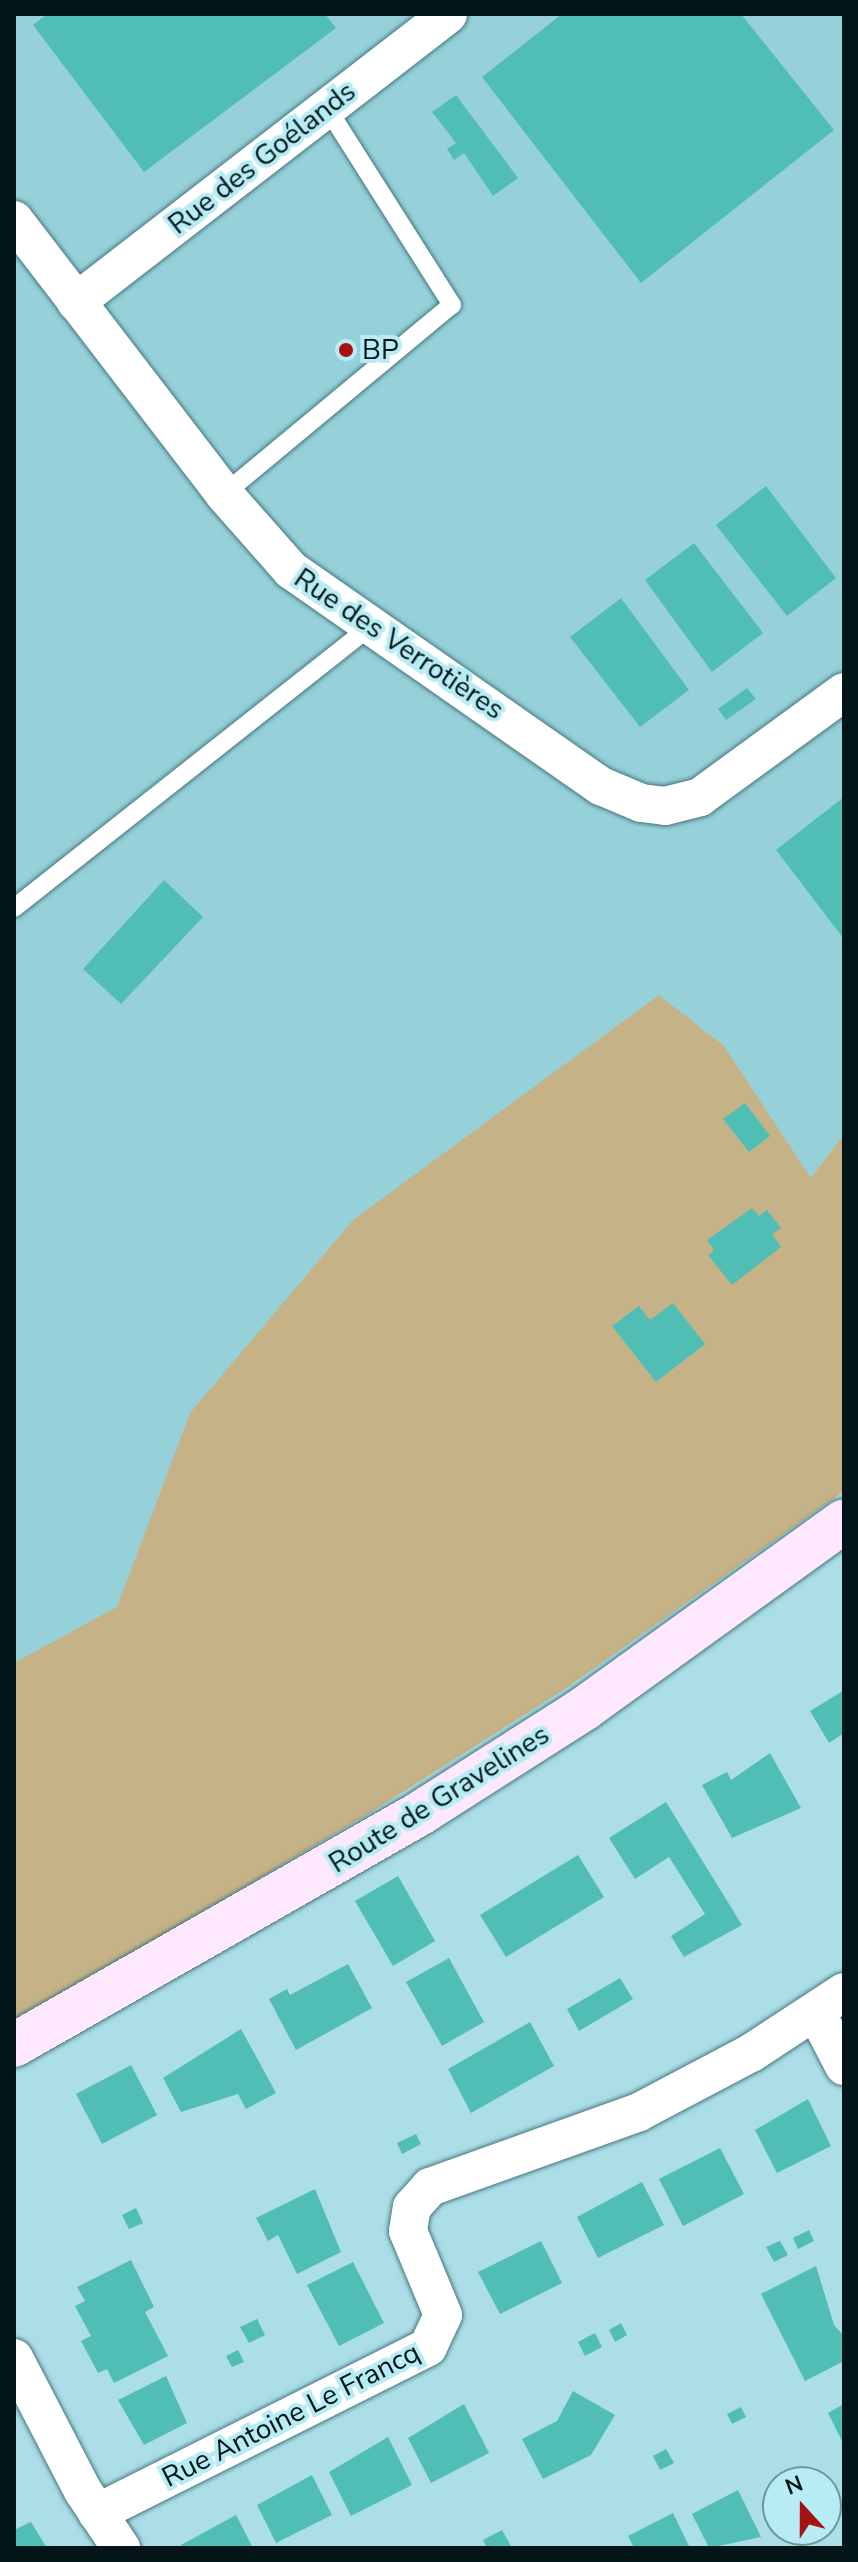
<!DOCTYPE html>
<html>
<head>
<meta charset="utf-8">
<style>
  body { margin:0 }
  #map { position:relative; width:858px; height:2562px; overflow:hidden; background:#acdee7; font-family:"Nunito Sans",sans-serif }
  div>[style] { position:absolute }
  .built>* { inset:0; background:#96d1da }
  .green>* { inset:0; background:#c5b387 }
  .building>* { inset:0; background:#50beb5 }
  .roads { filter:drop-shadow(0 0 2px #46767d) drop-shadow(0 0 2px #46767d) }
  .service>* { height:18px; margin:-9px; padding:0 9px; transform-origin:9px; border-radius:9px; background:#fff }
  .minor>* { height:38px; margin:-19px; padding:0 19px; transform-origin:19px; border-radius:19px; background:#fff }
  .secondary>* { height:44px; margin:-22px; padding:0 22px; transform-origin:22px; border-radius:22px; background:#fee8fd }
  .dots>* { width:22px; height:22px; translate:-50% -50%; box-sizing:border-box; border:4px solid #b8ecf4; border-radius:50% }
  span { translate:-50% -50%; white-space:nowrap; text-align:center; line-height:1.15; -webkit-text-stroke:8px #b8ecf4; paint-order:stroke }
  .street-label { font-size:28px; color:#031518 }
  .poi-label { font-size:28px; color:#031518 }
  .left { translate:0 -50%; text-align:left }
  .frame { position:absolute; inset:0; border:16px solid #031518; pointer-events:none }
  .north { position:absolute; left:762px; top:2466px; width:80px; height:80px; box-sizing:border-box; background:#b8ecf4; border:2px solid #70969c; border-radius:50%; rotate:339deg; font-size:22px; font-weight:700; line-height:32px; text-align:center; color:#031518 }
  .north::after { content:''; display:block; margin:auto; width:28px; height:36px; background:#a61111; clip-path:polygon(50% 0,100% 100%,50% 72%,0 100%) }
</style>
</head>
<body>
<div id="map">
  <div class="built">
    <i style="clip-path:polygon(14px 14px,844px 14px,844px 1440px,14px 1975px)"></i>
  </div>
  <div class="green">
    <i style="clip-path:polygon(659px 995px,724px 1046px,811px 1178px,844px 1134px,844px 1491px,565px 1689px,365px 1816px,14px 2023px,14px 1663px,117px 1607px,190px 1413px,353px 1220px)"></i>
  </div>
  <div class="building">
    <i style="clip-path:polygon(47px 14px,325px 14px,336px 28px,144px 172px,33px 25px)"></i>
    <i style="clip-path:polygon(562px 14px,741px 14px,834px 130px,641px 283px,482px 77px)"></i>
    <i style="clip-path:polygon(456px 95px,518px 178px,493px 196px,464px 153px,454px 160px,447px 149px,456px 143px,432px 112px)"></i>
    <i style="clip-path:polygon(766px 486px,836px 578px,787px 616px,716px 525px)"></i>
    <i style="clip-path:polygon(694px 543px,763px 633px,712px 672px,645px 580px)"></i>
    <i style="clip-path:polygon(621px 598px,689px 690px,640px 727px,570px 637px)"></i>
    <i style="clip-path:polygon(747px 688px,756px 699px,726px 720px,718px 709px)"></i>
    <i style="clip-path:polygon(844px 797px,844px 939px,776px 850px)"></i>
    <i style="clip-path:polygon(164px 880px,203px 917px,121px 1004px,83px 969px)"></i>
    <i style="clip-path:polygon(745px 1103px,770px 1136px,749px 1152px,723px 1119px)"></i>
    <i style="clip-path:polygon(752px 1208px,759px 1216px,767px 1210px,781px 1228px,772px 1234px,781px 1247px,732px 1285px,708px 1255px,714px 1250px,707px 1240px)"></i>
    <i style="clip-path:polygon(673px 1303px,705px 1344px,656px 1382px,612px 1326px,639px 1306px,650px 1320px)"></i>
    <i style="clip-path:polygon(843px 1691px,844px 1733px,829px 1743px,810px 1711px)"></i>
    <i style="clip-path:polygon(770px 1753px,801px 1808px,732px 1838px,702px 1785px,727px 1772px,731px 1780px)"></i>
    <i style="clip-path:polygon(666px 1802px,742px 1925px,684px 1957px,671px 1936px,705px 1914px,669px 1857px,635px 1879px,609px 1838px)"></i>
    <i style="clip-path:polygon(578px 1855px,604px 1897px,506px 1957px,480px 1915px)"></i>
    <i style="clip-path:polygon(398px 1876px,435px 1941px,393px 1966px,355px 1901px)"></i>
    <i style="clip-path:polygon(449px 1958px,484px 2022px,442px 2046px,406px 1982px)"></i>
    <i style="clip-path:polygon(348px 1964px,372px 2008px,296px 2050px,269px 1999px,287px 1989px,290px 1995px)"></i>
    <i style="clip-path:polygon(620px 1978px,633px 1999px,579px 2031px,567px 2009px)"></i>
    <i style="clip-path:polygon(530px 2022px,554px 2066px,471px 2113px,448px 2069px)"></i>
    <i style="clip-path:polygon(241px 2029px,276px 2093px,246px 2109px,238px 2094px,181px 2112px,163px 2078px)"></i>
    <i style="clip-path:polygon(131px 2065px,157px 2115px,102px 2144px,76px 2094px)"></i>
    <i style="clip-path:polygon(808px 2099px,831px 2146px,777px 2173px,755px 2130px)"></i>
    <i style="clip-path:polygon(416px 2134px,421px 2144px,402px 2154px,397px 2143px)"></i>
    <i style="clip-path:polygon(720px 2148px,744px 2194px,683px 2226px,659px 2179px)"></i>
    <i style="clip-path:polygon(642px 2182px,664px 2225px,598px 2258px,577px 2217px)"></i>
    <i style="clip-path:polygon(315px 2189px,341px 2252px,297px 2274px,278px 2235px,268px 2241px,256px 2218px)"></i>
    <i style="clip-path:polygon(136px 2208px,143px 2223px,129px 2229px,122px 2215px)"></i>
    <i style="clip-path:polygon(809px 2230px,814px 2241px,798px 2249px,793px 2238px)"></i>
    <i style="clip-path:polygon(541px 2241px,562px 2283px,500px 2314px,478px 2272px)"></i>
    <i style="clip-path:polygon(780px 2241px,788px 2255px,774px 2262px,766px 2247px)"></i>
    <i style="clip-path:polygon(131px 2260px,154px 2307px,145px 2312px,168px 2356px,114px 2383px,107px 2369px,98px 2373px,81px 2341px,91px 2336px,75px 2306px,85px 2301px,77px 2287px)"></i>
    <i style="clip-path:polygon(353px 2262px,384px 2323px,339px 2346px,307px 2285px)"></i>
    <i style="clip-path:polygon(816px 2266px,834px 2325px,844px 2336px,844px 2361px,805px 2381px,761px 2294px)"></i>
    <i style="clip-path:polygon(257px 2319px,265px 2335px,249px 2343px,240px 2327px)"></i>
    <i style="clip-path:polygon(621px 2323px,627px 2335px,615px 2342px,609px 2330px)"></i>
    <i style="clip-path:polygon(595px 2333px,602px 2347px,585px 2356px,578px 2342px)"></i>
    <i style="clip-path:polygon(238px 2350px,244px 2362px,232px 2367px,226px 2356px)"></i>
    <i style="clip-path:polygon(166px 2376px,187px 2423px,144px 2445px,118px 2400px)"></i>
    <i style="clip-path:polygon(573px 2391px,615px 2415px,591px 2455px,543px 2479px,522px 2439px,557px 2421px)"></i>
    <i style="clip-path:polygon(464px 2404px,489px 2453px,431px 2483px,408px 2438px)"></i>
    <i style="clip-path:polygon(844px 2404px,844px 2445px,828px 2413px)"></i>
    <i style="clip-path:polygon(741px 2407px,746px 2417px,732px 2424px,727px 2414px)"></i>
    <i style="clip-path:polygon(388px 2437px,412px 2485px,351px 2516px,329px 2472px)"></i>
    <i style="clip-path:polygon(666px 2449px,674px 2463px,660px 2470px,653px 2456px)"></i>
    <i style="clip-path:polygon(312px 2475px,332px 2515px,276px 2543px,257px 2505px)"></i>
    <i style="clip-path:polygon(738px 2490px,761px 2537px,709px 2548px,692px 2514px)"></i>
    <i style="clip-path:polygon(673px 2513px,690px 2548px,634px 2548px,628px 2536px)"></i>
    <i style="clip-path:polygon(236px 2515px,253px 2548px,182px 2548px,181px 2545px)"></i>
    <i style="clip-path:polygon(31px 2522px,47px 2548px,14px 2548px,14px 2530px)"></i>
    <i style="clip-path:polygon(502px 2530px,511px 2546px,487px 2548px,483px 2540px)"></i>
  </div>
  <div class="roads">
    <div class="service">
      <i style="left:224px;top:494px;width:296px;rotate:-39.7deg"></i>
      <i style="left:452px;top:305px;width:233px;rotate:-122.4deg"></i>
      <i style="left:14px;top:908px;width:452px;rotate:-38.3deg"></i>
    </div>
    <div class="minor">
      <i style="left:14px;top:220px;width:345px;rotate:52.5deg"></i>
      <i style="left:224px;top:494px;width:101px;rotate:48.6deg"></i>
      <i style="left:291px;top:570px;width:378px;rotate:34.9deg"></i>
      <i style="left:601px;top:786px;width:43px;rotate:23deg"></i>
      <i style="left:641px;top:803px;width:24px;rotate:7deg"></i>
      <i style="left:665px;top:806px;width:36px;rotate:-14deg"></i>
      <i style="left:700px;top:797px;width:178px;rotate:-36.1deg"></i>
      <i style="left:76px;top:302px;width:470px;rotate:-37.7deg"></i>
      <i style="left:816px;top:2012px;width:61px;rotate:62.6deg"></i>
      <i style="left:14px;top:2358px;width:150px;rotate:62.6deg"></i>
      <i style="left:83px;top:2491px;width:69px;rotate:56.3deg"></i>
      <i style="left:97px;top:2513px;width:370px;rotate:-26.6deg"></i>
      <i style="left:428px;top:2347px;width:35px;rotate:-65deg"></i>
      <i style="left:443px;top:2315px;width:91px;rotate:-112.6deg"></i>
      <i style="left:408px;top:2231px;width:24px;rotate:-81deg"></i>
      <i style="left:412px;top:2207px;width:27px;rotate:-48deg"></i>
      <i style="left:430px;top:2187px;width:222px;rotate:-19.7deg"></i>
      <i style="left:639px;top:2112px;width:127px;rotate:-27.8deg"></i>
      <i style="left:751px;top:2053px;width:111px;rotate:-33.3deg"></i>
    </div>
    <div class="secondary">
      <i style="left:14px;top:2045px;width:470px;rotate:-29.7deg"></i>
      <i style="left:422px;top:1812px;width:193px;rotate:-32.5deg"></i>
      <i style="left:585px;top:1708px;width:319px;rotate:-35.8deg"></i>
    </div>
  </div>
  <div class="dots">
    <i style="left:346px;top:350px;background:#a61111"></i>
  </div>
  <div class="street-label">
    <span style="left:262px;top:158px;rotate:-38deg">Rue des Goélands</span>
    <span style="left:399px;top:644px;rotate:34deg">Rue des Verrotières</span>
    <span style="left:439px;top:1799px;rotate:-32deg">Route de Gravelines</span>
    <span style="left:291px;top:2415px;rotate:-27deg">Rue Antoine Le Francq</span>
  </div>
  <div class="poi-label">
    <span class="left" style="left:362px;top:350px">BP</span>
  </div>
  <div class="frame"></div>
  <div class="north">N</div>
</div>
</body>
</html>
